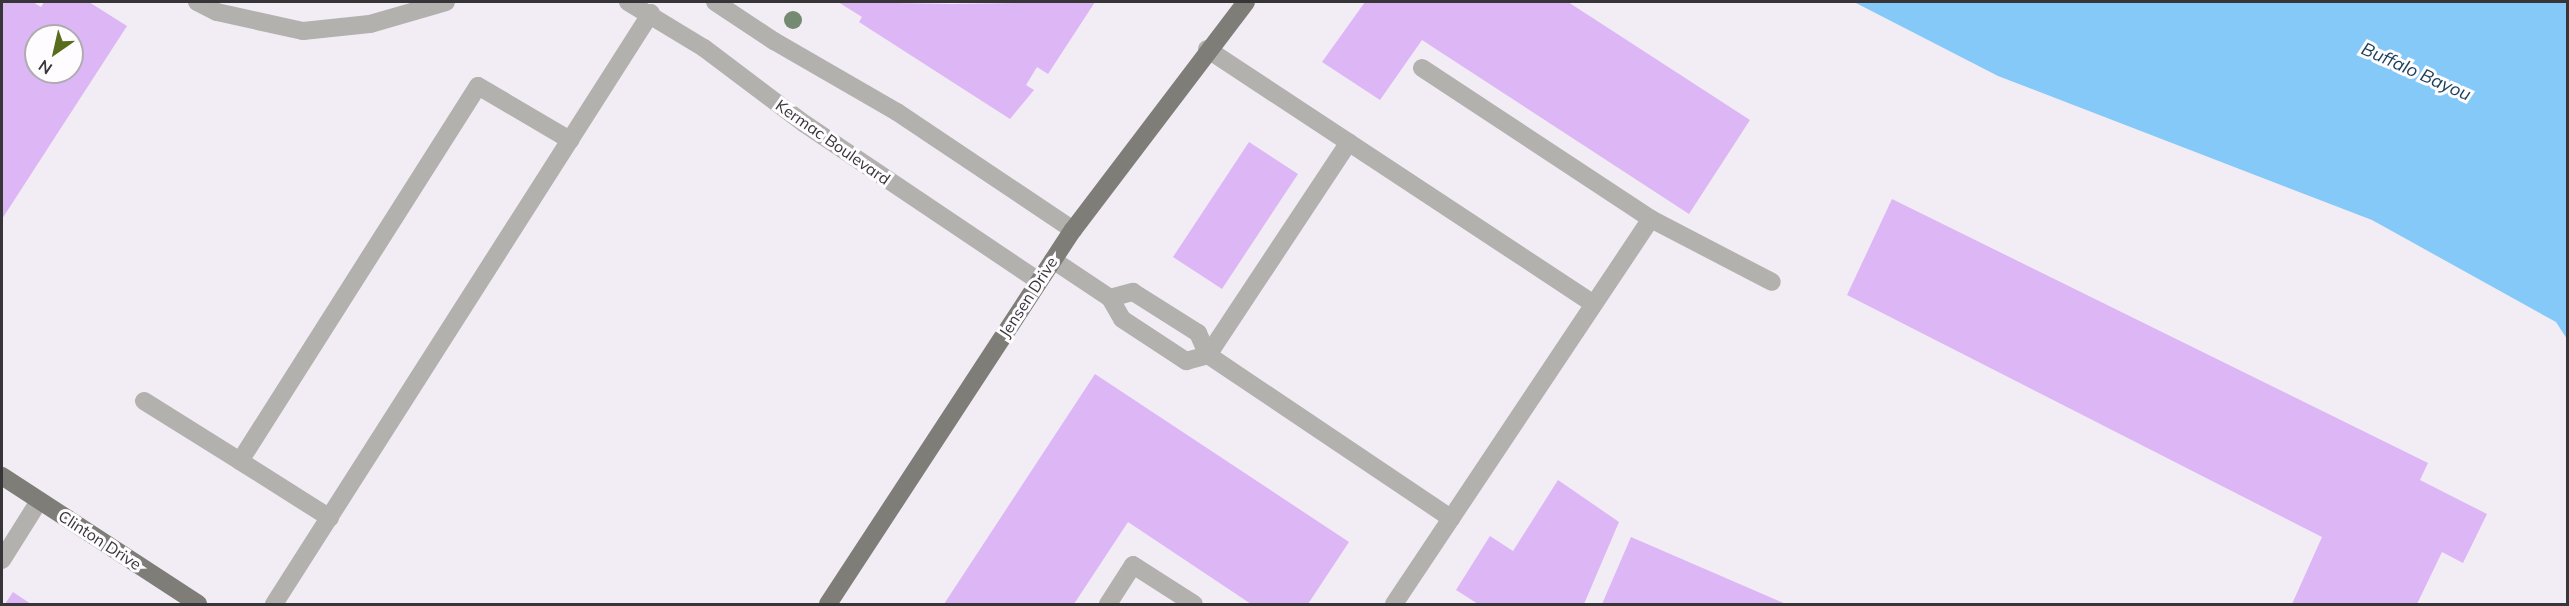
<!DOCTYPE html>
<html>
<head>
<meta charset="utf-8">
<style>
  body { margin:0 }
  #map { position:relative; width:2569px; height:606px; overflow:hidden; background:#f2edf5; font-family:Mulish,sans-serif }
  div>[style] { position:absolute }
  .water>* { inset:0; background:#85c9f9 }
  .building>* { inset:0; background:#ddb6f6 }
  .minor>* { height:18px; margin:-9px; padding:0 9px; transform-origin:9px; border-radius:9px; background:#b2b1ae }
  .major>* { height:18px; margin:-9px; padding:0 9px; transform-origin:9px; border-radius:9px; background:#7f7d77 }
  .trees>* { width:18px; height:18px; margin:-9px; border-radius:50%; background:#748a73 }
  span { translate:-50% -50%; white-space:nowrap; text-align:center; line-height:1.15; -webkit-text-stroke:6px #fefcff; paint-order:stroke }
  .street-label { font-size:16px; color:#373538 }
  .water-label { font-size:18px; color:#193f58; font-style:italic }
  .frame { position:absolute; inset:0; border:3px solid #373538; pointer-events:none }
  .north { position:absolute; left:24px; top:24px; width:60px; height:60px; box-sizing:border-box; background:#fefcff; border:2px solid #aeacaf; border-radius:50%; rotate:214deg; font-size:16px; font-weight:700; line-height:24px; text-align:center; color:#373538 }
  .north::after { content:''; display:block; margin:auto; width:21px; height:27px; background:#586c1b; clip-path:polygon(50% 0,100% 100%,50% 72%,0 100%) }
</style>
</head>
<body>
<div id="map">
  <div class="water">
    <i style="clip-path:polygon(1854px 2px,2567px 2px,2567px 339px,2556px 322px,2372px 220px,1998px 76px)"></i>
  </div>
  <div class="building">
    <i style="clip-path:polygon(evenodd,2px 2px,33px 2px,41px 7px,44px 2px,89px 2px,127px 26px,2px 219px,2px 2px,36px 36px,72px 36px,72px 72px,36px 72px,36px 36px)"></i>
    <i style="clip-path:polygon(838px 2px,951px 4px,1095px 2px,1048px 74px,1037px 67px,1026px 85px,1034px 90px,1010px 119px,859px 22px,862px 17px)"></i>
    <i style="clip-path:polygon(1365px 2px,1568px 2px,1750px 120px,1689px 214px,1422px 40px,1380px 100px,1322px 62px)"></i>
    <i style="clip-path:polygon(1249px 142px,1298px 174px,1222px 289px,1173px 257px)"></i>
    <i style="clip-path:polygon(1892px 199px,2428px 463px,2420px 480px,2487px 514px,2463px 563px,2442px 552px,2417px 604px,2292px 604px,2322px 537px,1847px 295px)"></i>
    <i style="clip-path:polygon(1095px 374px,1349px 542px,1308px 604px,1251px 604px,1128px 522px,1074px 604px,944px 604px)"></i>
    <i style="clip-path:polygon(1558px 480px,1619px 522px,1584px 604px,1478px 604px,1456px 590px,1490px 536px,1513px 551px)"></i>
    <i style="clip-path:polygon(1631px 537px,1786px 604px,1602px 604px)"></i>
    <i style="clip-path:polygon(13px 592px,31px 604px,5px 604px)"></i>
  </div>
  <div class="minor">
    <i style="left:197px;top:2px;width:22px;rotate:27deg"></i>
    <i style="left:217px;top:12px;width:88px;rotate:12.5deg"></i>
    <i style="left:303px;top:31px;width:67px;rotate:-6deg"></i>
    <i style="left:370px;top:24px;width:79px;rotate:-16.1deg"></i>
    <i style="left:628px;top:2px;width:89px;rotate:31.2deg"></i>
    <i style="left:704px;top:48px;width:126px;rotate:37deg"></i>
    <i style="left:805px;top:124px;width:282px;rotate:33.9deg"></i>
    <i style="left:715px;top:2px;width:71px;rotate:33.5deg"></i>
    <i style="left:774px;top:41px;width:142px;rotate:30deg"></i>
    <i style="left:897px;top:112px;width:212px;rotate:33.8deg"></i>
    <i style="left:1207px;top:49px;width:463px;rotate:33.4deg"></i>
    <i style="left:1422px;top:68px;width:274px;rotate:33.4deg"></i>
    <i style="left:1053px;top:260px;width:69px;rotate:33.7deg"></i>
    <i style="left:1110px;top:298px;width:24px;rotate:60deg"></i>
    <i style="left:1122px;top:319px;width:77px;rotate:33.3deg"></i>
    <i style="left:1186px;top:361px;width:23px;rotate:-15deg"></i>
    <i style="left:1208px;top:355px;width:255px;rotate:-56.5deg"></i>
    <i style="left:1110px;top:298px;width:24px;rotate:-15deg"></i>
    <i style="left:1133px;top:292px;width:77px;rotate:32.2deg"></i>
    <i style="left:1198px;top:333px;width:24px;rotate:66deg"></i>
    <i style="left:1208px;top:355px;width:293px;rotate:33.9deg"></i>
    <i style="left:144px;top:401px;width:113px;rotate:32deg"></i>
    <i style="left:330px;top:518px;width:107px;rotate:-147.7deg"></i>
    <i style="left:240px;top:461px;width:444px;rotate:-57.6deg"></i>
    <i style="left:478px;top:86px;width:107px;rotate:30.4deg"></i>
    <i style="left:2px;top:560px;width:70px;rotate:-57.9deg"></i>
    <i style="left:274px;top:604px;width:701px;rotate:-57.47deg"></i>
    <i style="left:1108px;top:604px;width:46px;rotate:-57.3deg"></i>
    <i style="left:1133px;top:565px;width:72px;rotate:32.6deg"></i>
    <i style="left:1394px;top:604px;width:463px;rotate:-56.3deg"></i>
    <i style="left:1651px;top:219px;width:136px;rotate:27.5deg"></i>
  </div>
  <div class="major">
    <i style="left:2px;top:476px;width:234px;rotate:33.1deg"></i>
    <i style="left:828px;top:604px;width:447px;rotate:-56.8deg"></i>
    <i style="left:1073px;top:230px;width:286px;rotate:-52.8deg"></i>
  </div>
  <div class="trees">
    <i style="left:793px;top:20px"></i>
  </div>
  <div class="street-label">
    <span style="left:833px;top:142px;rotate:35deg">Kermac Boulevard</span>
    <span style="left:1028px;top:297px;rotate:-57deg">Jensen Drive</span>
    <span style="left:100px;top:540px;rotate:33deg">Clinton Drive</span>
  </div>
  <div class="water-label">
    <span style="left:2416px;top:72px;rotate:24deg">Buffalo Bayou</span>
  </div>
  <div class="frame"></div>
  <div class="north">N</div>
</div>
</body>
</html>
